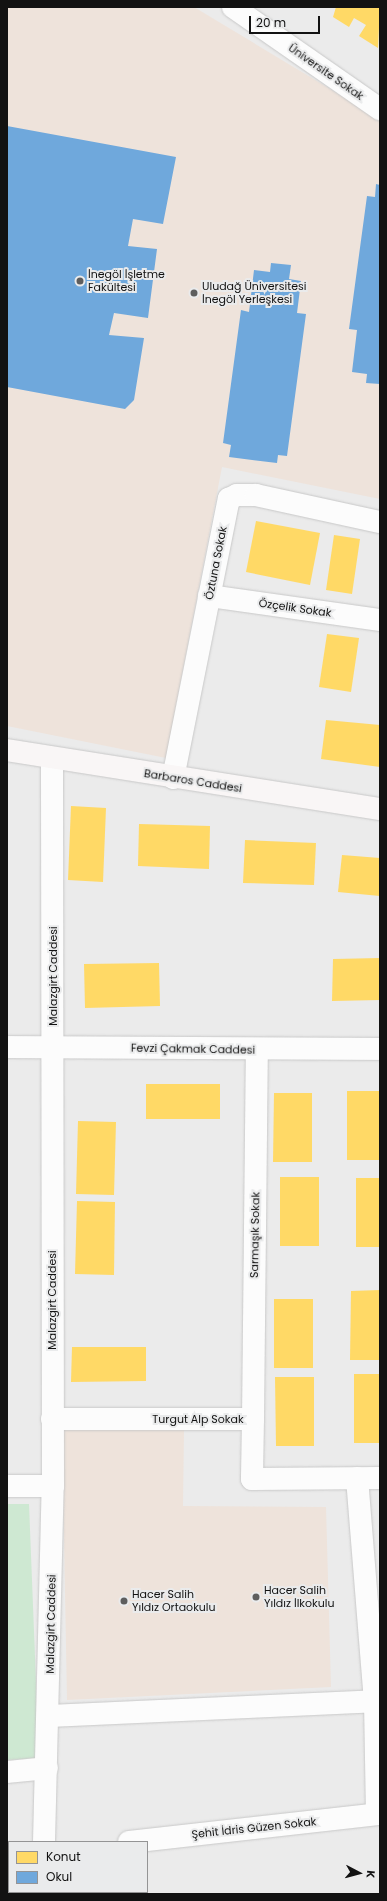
<!DOCTYPE html>
<html>
<head>
<meta charset="utf-8">
<style>
  body { margin:0 }
  #map { position:relative; width:387px; height:1901px; overflow:hidden; background:#ebebeb; font-family:Poppins,sans-serif }
  div>[style] { position:absolute }
  .education>* { inset:0; background:#eee3db }
  .green>* { inset:0; background:#cee8d2 }
  .homes>* { inset:0; background:#ffd966 }
  .schools>* { inset:0; background:#6fa8dc }
  .roads { filter:drop-shadow(0 0 1px #c8c8c8) drop-shadow(0 0 1px #c8c8c8) }
  .minor>* { height:22px; margin:-11px; padding:0 11px; transform-origin:11px; border-radius:11px; background:#fcfcfc }
  .tertiary>* { height:22px; margin:-11px; padding:0 11px; transform-origin:11px; border-radius:11px; background:#fcfcfc }
  .secondary>* { height:22px; margin:-11px; padding:0 11px; transform-origin:11px; border-radius:11px; background:#f9f6f6 }
  .dots>* { width:11px; height:11px; translate:-50% -50%; box-sizing:border-box; border:2px solid #eaebec; border-radius:50% }
  span { translate:-50% -50%; white-space:nowrap; text-align:center; line-height:1.15; -webkit-text-stroke:4px #eaebec; paint-order:stroke }
  .street-label { font-size:11px; color:#121212 }
  .poi-label { font-size:11px; color:#121212 }
  .left { translate:0 -50%; text-align:left }
  .frame { position:absolute; inset:0; border:8px solid #121212; pointer-events:none }
  .legend { position:absolute; left:8px; top:1841px; width:140px; height:52px; box-sizing:border-box; background:#eaebec; border:1px solid #949495; margin:0; padding:5px 7px; list-style:none; font-size:12px; color:#121212 }
  .legend li { display:flex; align-items:center; gap:8px; height:20px }
  .legend b { width:20px; border:1px solid #949495 }
  .north { position:absolute; left:339px; top:1853px; width:40px; height:40px; -webkit-text-stroke:3px #eaebec; paint-order:stroke; rotate:96deg; font-size:11px; font-weight:700; line-height:16px; text-align:center; color:#121212 }
  .north::after { content:''; display:block; margin:auto; width:14px; height:18px; background:#121212; clip-path:polygon(50% 0,100% 100%,50% 72%,0 100%) }
  .scale { position:absolute; left:249px; top:16px; width:71px; height:18px; box-sizing:border-box; border:2px solid #121212; border-top:0; padding-left:5px; font-size:12px; line-height:14px; white-space:nowrap; color:#121212; -webkit-text-stroke:3px #eaebec; paint-order:stroke }
</style>
</head>
<body>
<div id="map">
  <div class="education">
    <i style="clip-path:polygon(7px 7px,194px 7px,380px 119px,380px 499px,222px 467px,166px 758px,7px 726px)"></i>
    <i style="clip-path:polygon(62px 1428px,184px 1430px,183px 1506px,326px 1507px,331px 1687px,67px 1700px)"></i>
  </div>
  <div class="green">
    <i style="clip-path:polygon(7px 1504px,29px 1504px,39px 1758px,7px 1760px)"></i>
  </div>
  <div class="homes">
    <i style="clip-path:polygon(336px 7px,380px 7px,378px 48px,359px 36px,366px 25px,354px 18px,349px 27px,333px 17px)"></i>
    <i style="clip-path:polygon(256px 521px,320px 533px,310px 585px,246px 572px)"></i>
    <i style="clip-path:polygon(334px 535px,360px 539px,352px 594px,326px 590px)"></i>
    <i style="clip-path:polygon(327px 634px,359px 638px,351px 692px,319px 687px)"></i>
    <i style="clip-path:polygon(326px 720px,380px 725px,380px 767px,321px 759px)"></i>
    <i style="clip-path:polygon(71px 806px,106px 808px,103px 882px,68px 880px)"></i>
    <i style="clip-path:polygon(139px 824px,210px 826px,209px 869px,138px 866px)"></i>
    <i style="clip-path:polygon(245px 840px,316px 843px,314px 885px,243px 883px)"></i>
    <i style="clip-path:polygon(342px 855px,380px 858px,380px 896px,338px 892px)"></i>
    <i style="clip-path:polygon(380px 958px,380px 1000px,332px 1001px,333px 959px)"></i>
    <i style="clip-path:polygon(159px 963px,160px 1006px,85px 1008px,84px 964px)"></i>
    <i style="clip-path:polygon(146px 1084px,220px 1084px,220px 1119px,146px 1119px)"></i>
    <i style="clip-path:polygon(347px 1091px,380px 1091px,380px 1160px,347px 1160px)"></i>
    <i style="clip-path:polygon(274px 1093px,312px 1093px,312px 1162px,273px 1162px)"></i>
    <i style="clip-path:polygon(78px 1121px,116px 1122px,114px 1195px,76px 1194px)"></i>
    <i style="clip-path:polygon(280px 1177px,319px 1177px,319px 1246px,280px 1246px)"></i>
    <i style="clip-path:polygon(356px 1178px,380px 1178px,380px 1247px,356px 1247px)"></i>
    <i style="clip-path:polygon(77px 1201px,115px 1202px,114px 1275px,75px 1274px)"></i>
    <i style="clip-path:polygon(380px 1290px,380px 1360px,350px 1360px,351px 1291px)"></i>
    <i style="clip-path:polygon(274px 1299px,313px 1299px,313px 1368px,274px 1368px)"></i>
    <i style="clip-path:polygon(72px 1347px,146px 1347px,146px 1381px,71px 1382px)"></i>
    <i style="clip-path:polygon(354px 1374px,380px 1374px,380px 1443px,354px 1443px)"></i>
    <i style="clip-path:polygon(275px 1377px,314px 1377px,314px 1446px,276px 1446px)"></i>
    <i style="clip-path:polygon(7px 1843px,9px 1856px,7px 1867px)"></i>
  </div>
  <div class="schools">
    <i style="clip-path:polygon(7px 126px,176px 157px,163px 224px,133px 219px,128px 246px,157px 249px,148px 318px,114px 313px,109px 335px,144px 338px,134px 400px,125px 409px,7px 387px)"></i>
    <i style="clip-path:polygon(376px 184px,380px 185px,380px 384px,366px 383px,367px 374px,352px 372px,357px 330px,349px 329px,367px 196px,375px 197px)"></i>
    <i style="clip-path:polygon(271px 263px,291px 265px,289px 279px,301px 281px,297px 313px,306px 314px,287px 456px,278px 455px,277px 463px,229px 457px,231px 445px,223px 443px,241px 310px,249px 312px,254px 270px,270px 272px)"></i>
  </div>
  <div class="roads">
    <div class="minor">
      <i style="left:233px;top:7px;width:179px;rotate:34.8deg"></i>
      <i style="left:209px;top:596px;width:173px;rotate:8deg"></i>
      <i style="left:173px;top:778px;width:285px;rotate:-78.7deg"></i>
      <i style="left:229px;top:499px;width:9px;rotate:-27deg"></i>
      <i style="left:237px;top:495px;width:19px"></i>
      <i style="left:256px;top:495px;width:127px;rotate:12.3deg"></i>
      <i style="left:52px;top:1419px;width:201px"></i>
      <i style="left:253px;top:1419px;width:60px;rotate:91deg"></i>
      <i style="left:252px;top:1479px;width:128px;rotate:-0.4deg"></i>
      <i style="left:253px;top:1419px;width:369px;rotate:-89.4deg"></i>
      <i style="left:357px;top:1478px;width:224px;rotate:85.4deg"></i>
      <i style="left:375px;top:1701px;width:113px;rotate:89deg"></i>
      <i style="left:7px;top:1486px;width:46px"></i>
      <i style="left:49px;top:1716px;width:326px;rotate:-2.6deg"></i>
      <i style="left:7px;top:1772px;width:40px;rotate:-5.7deg"></i>
      <i style="left:129px;top:1842px;width:253px;rotate:-6.4deg"></i>
    </div>
    <div class="tertiary">
      <i style="left:7px;top:1047px;width:373px;rotate:0.3deg"></i>
      <i style="left:44px;top:1842px;width:356px;rotate:-88.6deg"></i>
      <i style="left:53px;top:1486px;width:728px;rotate:-90.08deg"></i>
      <i style="left:44px;top:1892px;width:2px;rotate:90deg"></i>
    </div>
    <div class="secondary">
      <i style="left:7px;top:750px;width:378px;rotate:9deg"></i>
    </div>
  </div>
  <div class="dots">
    <i style="left:80px;top:281px;background:#5e5e5e"></i>
    <i style="left:194px;top:293px;background:#5e5e5e"></i>
    <i style="left:256px;top:1597px;background:#5e5e5e"></i>
    <i style="left:124px;top:1601px;background:#5e5e5e"></i>
  </div>
  <div class="street-label">
    <span style="left:326px;top:72px;rotate:35deg">Üniversite Sokak</span>
    <span style="left:216px;top:563px;rotate:-79deg">Öztuna Sokak</span>
    <span style="left:295px;top:608px;rotate:8deg">Özçelik Sokak</span>
    <span style="left:193px;top:781px;rotate:9deg">Barbaros Caddesi</span>
    <span style="left:53px;top:976px;rotate:-90deg">Malazgirt Caddesi</span>
    <span style="left:193px;top:1049px;rotate:1deg">Fevzi Çakmak Caddesi</span>
    <span style="left:255px;top:1235px;rotate:-89deg">Sarmaşık Sokak</span>
    <span style="left:52px;top:1300px;rotate:-90deg">Malazgirt Caddesi</span>
    <span style="left:198px;top:1419px">Turgut Alp Sokak</span>
    <span style="left:51px;top:1624px;rotate:-89deg">Malazgirt Caddesi</span>
    <span style="left:254px;top:1828px;rotate:-6deg">Şehit İdris Güzen Sokak</span>
  </div>
  <div class="poi-label">
    <span class="left" style="left:88px;top:281px">İnegöl İşletme<br>Fakültesi</span>
    <span class="left" style="left:202px;top:293px">Uludağ Üniversitesi<br>İnegöl Yerleşkesi</span>
    <span class="left" style="left:264px;top:1597px">Hacer Salih<br>Yıldız İlkokulu</span>
    <span class="left" style="left:132px;top:1601px">Hacer Salih<br>Yıldız Ortaokulu</span>
  </div>
  <div class="frame"></div>
  <ul class="legend">
  <li><b style="height:11px;background:#ffd966"></b>Konut</li>
  <li><b style="height:11px;background:#6fa8dc"></b>Okul</li>
  </ul>
  <div class="north">K</div>
  <div class="scale">20 m</div>
</div>
</body>
</html>
